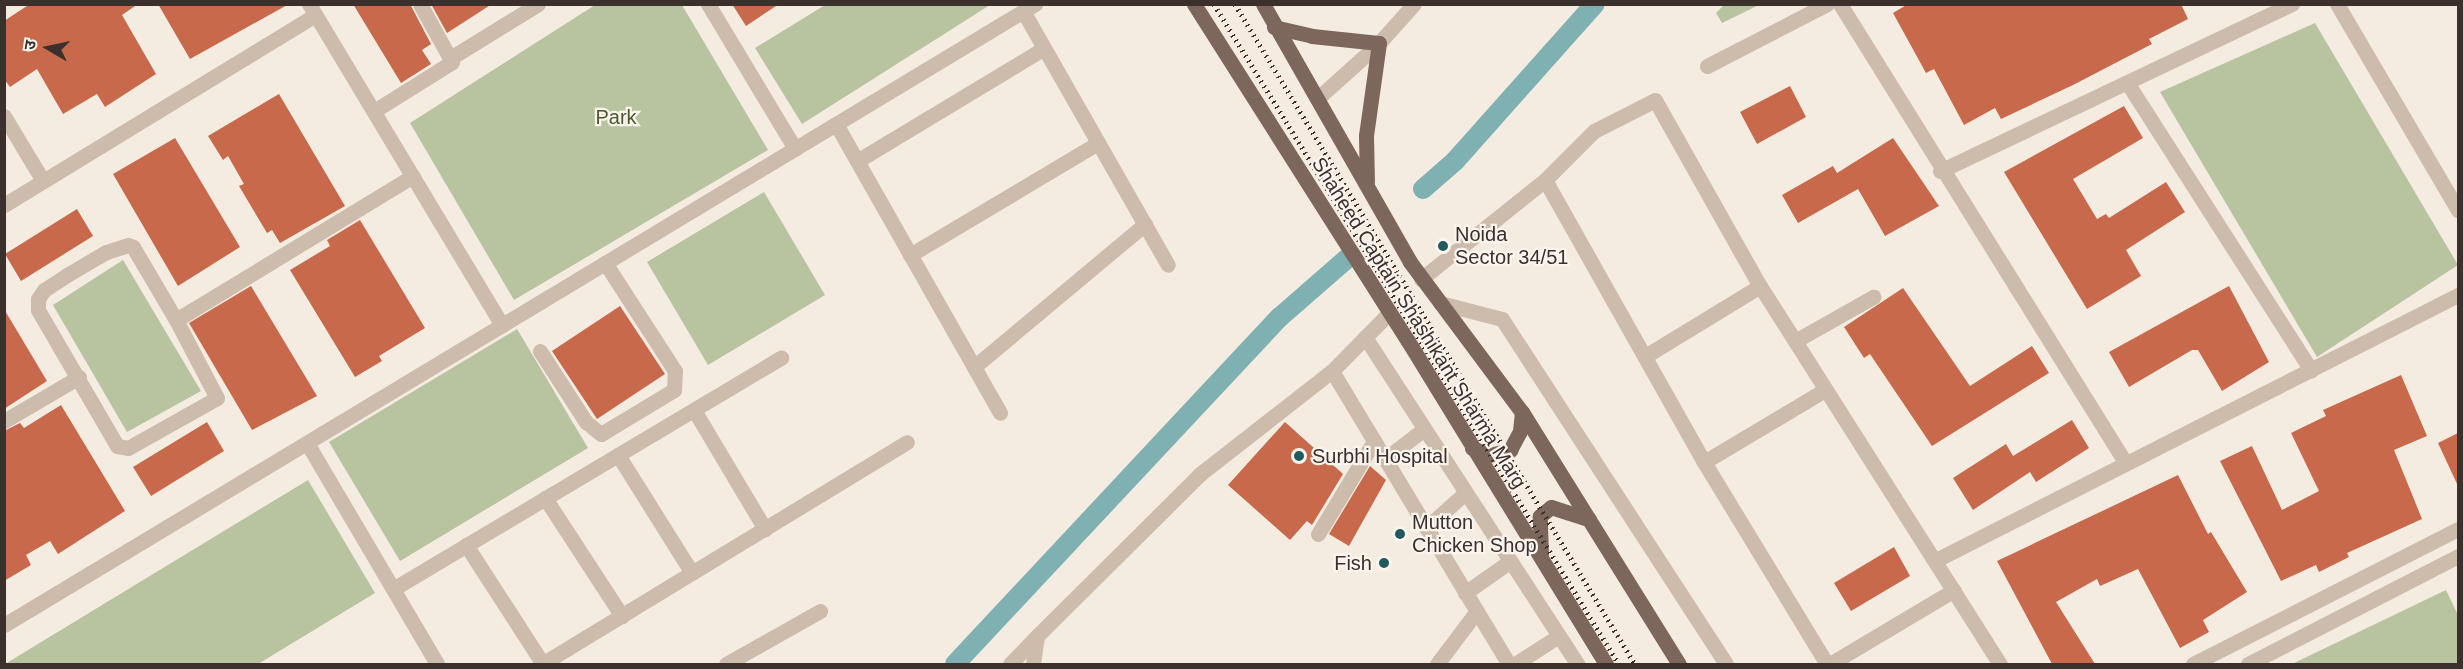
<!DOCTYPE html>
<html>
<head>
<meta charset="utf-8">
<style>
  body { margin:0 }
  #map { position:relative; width:2463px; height:669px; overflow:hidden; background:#f4ebe1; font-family:Helvetica,"Noto Sans Devanagari",sans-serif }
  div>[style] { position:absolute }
  .green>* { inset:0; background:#b8c4a0 }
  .canal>* { height:20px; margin:-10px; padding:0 10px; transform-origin:10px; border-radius:10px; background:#7fb0b2 }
  .building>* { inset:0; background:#c8694b }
  .minor>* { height:15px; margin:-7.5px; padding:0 7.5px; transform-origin:7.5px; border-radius:7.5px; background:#cdbbac }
  .major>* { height:15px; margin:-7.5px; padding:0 7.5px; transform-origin:7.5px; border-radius:7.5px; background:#7d675c }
  .rail>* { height:4.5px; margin-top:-2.25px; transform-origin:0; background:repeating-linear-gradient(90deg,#3b302b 0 1.5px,transparent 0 6px) }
  .dots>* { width:16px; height:16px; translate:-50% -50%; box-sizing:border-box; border:3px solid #fbf5ee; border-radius:50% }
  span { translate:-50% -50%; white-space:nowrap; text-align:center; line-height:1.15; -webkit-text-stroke:4.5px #fbf5ee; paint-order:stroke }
  .park-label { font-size:20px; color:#4a5a2e }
  .poi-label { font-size:20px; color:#3b302b }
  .left { translate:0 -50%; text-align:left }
  .right { translate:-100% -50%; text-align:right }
  .street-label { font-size:20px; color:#3b302b }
  .frame { position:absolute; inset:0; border:6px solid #3b302b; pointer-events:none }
  .north { position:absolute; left:18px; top:18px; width:60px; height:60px; -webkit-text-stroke:4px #fbf5ee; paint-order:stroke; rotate:279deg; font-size:16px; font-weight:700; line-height:24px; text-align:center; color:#3b302b }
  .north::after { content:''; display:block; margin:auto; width:21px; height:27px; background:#3b302b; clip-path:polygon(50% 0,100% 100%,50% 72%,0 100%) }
</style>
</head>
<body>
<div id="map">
  <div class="green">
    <i style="clip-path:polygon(595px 5px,682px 5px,768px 150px,514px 300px,410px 123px)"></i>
    <i style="clip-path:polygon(825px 5px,825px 4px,990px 5px,802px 124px,755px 48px)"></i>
    <i style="clip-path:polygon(1724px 5px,1724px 4px,1759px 5px,1722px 23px,1716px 13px)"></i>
    <i style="clip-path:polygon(2315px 23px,2458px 265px,2317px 357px,2160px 92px)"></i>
    <i style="clip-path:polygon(764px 192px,825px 295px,708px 365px,647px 262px)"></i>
    <i style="clip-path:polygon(123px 260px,201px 391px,127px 432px,53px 305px)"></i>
    <i style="clip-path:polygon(517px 329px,588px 448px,400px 561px,329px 442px)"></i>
    <i style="clip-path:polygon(308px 480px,375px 593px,258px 664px,5px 664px)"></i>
    <i style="clip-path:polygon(2446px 590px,2458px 615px,2458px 664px,2292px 664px)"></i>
  </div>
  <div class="canal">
    <i style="left:1423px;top:189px;width:43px;rotate:-41.2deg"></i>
    <i style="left:1455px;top:161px;width:210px;rotate:-48.3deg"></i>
    <i style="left:955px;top:664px;width:475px;rotate:-46.9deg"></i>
    <i style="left:1280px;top:317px;width:94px;rotate:-41.1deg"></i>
  </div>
  <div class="building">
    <i style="clip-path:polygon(30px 4px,138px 4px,122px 15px,156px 74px,105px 107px,97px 94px,63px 114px,37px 69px,10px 87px,4px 79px,4px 21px)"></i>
    <i style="clip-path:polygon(158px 4px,289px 4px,190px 59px)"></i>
    <i style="clip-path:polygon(353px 4px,410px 4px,431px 44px,422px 50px,431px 64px,401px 83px)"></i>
    <i style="clip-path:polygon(431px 4px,492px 4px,447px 33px)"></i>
    <i style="clip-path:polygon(732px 4px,779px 4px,746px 26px)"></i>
    <i style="clip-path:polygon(1908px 4px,2181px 4px,2188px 19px,2149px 39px,2152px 44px,2073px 85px,2001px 119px,1995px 108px,1964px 125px,1934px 69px,1926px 73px,1893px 13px)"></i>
    <i style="clip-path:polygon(1790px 86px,1806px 117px,1757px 144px,1740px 112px)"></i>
    <i style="clip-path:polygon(279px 94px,345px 206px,280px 243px,272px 230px,267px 233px,239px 186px,244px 184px,228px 156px,223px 160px,208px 136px)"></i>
    <i style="clip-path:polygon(2124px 106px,2143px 138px,2073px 179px,2097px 219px,2106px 214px,2109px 218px,2166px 182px,2185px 212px,2126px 250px,2141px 276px,2087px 309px,2004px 172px)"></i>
    <i style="clip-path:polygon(175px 138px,240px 247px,178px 286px,113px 174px)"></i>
    <i style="clip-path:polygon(1893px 138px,1939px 206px,1885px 236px,1858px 189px,1798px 223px,1782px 195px,1833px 166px,1837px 173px)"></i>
    <i style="clip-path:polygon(77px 209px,93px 236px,21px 281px,5px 254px)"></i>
    <i style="clip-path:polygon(360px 220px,425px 328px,379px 356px,382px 361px,355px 377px,290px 270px,330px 246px,327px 240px)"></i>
    <i style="clip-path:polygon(251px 286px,317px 396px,252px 430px,189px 323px)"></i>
    <i style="clip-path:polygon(2229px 286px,2269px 362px,2222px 391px,2198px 350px,2192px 350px,2129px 387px,2109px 352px)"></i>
    <i style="clip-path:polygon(1903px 288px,1970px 386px,2032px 346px,2049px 373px,1932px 446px,1870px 354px,1864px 358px,1844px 327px)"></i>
    <i style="clip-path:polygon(620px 306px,665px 374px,597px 419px,552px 351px)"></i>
    <i style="clip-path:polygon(4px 309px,47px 381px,4px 409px)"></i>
    <i style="clip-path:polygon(2401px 375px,2427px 436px,2394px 450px,2422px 519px,2347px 553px,2349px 557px,2319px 572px,2316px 565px,2281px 581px,2220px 461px,2252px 446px,2282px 510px,2319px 491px,2291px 433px,2326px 416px,2323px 410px)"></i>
    <i style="clip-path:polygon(61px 405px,125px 511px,58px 554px,50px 541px,26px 555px,31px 565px,4px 581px,4px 431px,20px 423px,24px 428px)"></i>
    <i style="clip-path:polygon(2072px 420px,2089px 448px,2036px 482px,2030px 472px,1973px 510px,1953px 478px,2006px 444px,2013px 456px)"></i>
    <i style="clip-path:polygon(207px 422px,224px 451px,151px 496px,133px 467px)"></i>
    <i style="clip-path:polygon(1285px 422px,1343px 474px,1312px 525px,1307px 521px,1290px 540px,1228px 485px)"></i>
    <i style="clip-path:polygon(2458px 433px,2458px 486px,2438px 443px)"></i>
    <i style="clip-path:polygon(1370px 466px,1386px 480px,1349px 546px,1329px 534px)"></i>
    <i style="clip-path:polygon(2178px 475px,2208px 534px,2211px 532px,2247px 592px,2203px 620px,2209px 632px,2180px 648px,2138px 569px,2100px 586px,2097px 579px,2056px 602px,2095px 664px,2052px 664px,1997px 561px)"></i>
    <i style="clip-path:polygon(1894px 547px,1910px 576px,1851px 611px,1834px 583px)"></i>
  </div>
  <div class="minor">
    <i style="left:309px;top:4px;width:375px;rotate:59deg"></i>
    <i style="left:708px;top:4px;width:169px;rotate:59deg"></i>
    <i style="left:1840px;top:4px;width:539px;rotate:58.11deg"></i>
    <i style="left:2337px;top:4px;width:239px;rotate:59.6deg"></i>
    <i style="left:1023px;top:11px;width:292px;rotate:60.3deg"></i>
    <i style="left:452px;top:57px;width:101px;rotate:-31.6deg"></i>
    <i style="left:1707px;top:66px;width:135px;rotate:-27.3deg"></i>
    <i style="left:2128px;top:84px;width:340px;rotate:57.4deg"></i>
    <i style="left:1318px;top:98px;width:82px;rotate:-42deg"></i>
    <i style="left:1379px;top:43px;width:52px;rotate:-48.1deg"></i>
    <i style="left:374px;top:111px;width:92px;rotate:-32.1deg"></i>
    <i style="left:452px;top:62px;width:66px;rotate:-118.9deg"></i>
    <i style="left:4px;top:116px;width:76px;rotate:59deg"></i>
    <i style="left:836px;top:124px;width:332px;rotate:60.4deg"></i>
    <i style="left:857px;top:161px;width:218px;rotate:-31.1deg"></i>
    <i style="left:1940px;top:171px;width:390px;rotate:-25.4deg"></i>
    <i style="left:1545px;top:180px;width:324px;rotate:60.6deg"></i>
    <i style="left:1704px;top:462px;width:237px;rotate:58.7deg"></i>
    <i style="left:4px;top:205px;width:364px;rotate:-31.4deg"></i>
    <i style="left:910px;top:255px;width:219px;rotate:-30.8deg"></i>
    <i style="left:1421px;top:279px;width:159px;rotate:-38.6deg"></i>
    <i style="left:1545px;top:180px;width:69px;rotate:-45deg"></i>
    <i style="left:1594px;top:131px;width:68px;rotate:-26.9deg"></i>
    <i style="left:1655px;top:100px;width:214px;rotate:60.6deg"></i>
    <i style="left:1760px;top:286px;width:448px;rotate:57.6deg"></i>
    <i style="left:1440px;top:303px;width:64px;rotate:14.5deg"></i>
    <i style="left:1502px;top:319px;width:411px;rotate:57deg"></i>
    <i style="left:176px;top:320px;width:85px;rotate:-120.5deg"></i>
    <i style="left:133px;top:247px;width:5px;rotate:-158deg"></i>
    <i style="left:128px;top:245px;width:23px;rotate:162deg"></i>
    <i style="left:106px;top:252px;width:45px;rotate:149.5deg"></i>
    <i style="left:67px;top:275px;width:27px;rotate:147deg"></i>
    <i style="left:44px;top:290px;width:11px;rotate:124deg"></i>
    <i style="left:38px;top:299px;width:11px;rotate:90deg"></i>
    <i style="left:38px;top:310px;width:157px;rotate:59.8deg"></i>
    <i style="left:117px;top:446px;width:11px;rotate:10deg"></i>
    <i style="left:128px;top:448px;width:102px;rotate:-29.3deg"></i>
    <i style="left:217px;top:398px;width:88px;rotate:-117.7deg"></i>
    <i style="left:176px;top:320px;width:277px;rotate:-31.3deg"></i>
    <i style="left:1365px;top:337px;width:390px;rotate:57deg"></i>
    <i style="left:1795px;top:341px;width:90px;rotate:-29.4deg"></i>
    <i style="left:540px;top:351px;width:85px;rotate:57.1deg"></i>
    <i style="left:586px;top:422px;width:19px;rotate:39deg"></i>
    <i style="left:601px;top:434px;width:85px;rotate:-31.1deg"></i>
    <i style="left:674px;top:390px;width:19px;rotate:-87deg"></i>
    <i style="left:675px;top:371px;width:129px;rotate:-122.9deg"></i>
    <i style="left:1647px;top:355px;width:132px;rotate:-31.4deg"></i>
    <i style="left:974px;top:367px;width:223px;rotate:-39.9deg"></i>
    <i style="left:1332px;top:371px;width:342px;rotate:58.9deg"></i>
    <i style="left:694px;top:410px;width:139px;rotate:59.2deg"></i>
    <i style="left:4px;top:421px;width:87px;rotate:-30.4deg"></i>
    <i style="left:307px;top:443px;width:256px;rotate:59.5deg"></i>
    <i style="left:618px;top:455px;width:139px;rotate:57.9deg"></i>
    <i style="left:1385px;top:459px;width:49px;rotate:-37.6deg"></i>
    <i style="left:1704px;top:462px;width:141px;rotate:-30.8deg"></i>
    <i style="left:545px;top:498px;width:141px;rotate:56.9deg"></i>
    <i style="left:1426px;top:528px;width:52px;rotate:-41.9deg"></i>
    <i style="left:1318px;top:534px;width:109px;rotate:-58.9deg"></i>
    <i style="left:466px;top:545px;width:142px;rotate:57.1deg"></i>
    <i style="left:1936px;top:560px;width:585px;rotate:-26.92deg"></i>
    <i style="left:393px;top:589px;width:452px;rotate:-30.8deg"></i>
    <i style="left:1465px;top:593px;width:54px;rotate:-35.2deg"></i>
    <i style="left:4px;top:625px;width:1204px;rotate:-31.06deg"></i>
    <i style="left:542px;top:664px;width:427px;rotate:-31.3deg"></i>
    <i style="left:726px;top:664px;width:108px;rotate:-29.4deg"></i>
    <i style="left:1010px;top:664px;width:39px;rotate:-46deg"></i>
    <i style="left:1033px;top:664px;width:28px;rotate:-82deg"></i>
    <i style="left:1037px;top:636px;width:230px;rotate:-44.8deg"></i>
    <i style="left:1200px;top:474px;width:167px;rotate:-38deg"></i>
    <i style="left:1332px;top:371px;width:80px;rotate:-45.5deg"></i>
    <i style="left:1437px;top:664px;width:66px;rotate:-53deg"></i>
    <i style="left:1515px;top:664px;width:50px;rotate:-32.7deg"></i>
    <i style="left:1830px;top:664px;width:144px;rotate:-30.8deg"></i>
    <i style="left:2193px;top:664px;width:297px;rotate:-27deg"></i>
    <i style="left:2248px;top:664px;width:236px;rotate:-27.2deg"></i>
  </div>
  <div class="major">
    <i style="left:1194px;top:4px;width:399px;rotate:57.6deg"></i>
    <i style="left:1408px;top:341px;width:379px;rotate:58.5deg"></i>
    <i style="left:1263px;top:4px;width:297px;rotate:60.3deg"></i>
    <i style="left:1410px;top:262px;width:187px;rotate:53.3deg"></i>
    <i style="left:1522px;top:412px;width:297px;rotate:58.1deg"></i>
    <i style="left:1274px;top:27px;width:39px;rotate:13deg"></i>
    <i style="left:1312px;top:36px;width:67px;rotate:6deg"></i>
    <i style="left:1379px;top:43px;width:94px;rotate:98deg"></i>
    <i style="left:1366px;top:136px;width:46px;rotate:88.8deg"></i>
    <i style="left:1472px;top:448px;width:18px;rotate:22deg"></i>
    <i style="left:1489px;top:455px;width:22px;rotate:-13deg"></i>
    <i style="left:1510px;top:450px;width:21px;rotate:-62deg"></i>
    <i style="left:1520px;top:431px;width:19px;rotate:-84deg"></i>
    <i style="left:1541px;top:554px;width:38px;rotate:-92deg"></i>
    <i style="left:1540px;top:516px;width:14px;rotate:-39deg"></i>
    <i style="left:1551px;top:507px;width:40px;rotate:18deg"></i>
  </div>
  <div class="rail">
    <i style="left:1214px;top:4px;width:774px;rotate:58.47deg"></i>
    <i style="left:1235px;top:4px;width:772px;rotate:58.78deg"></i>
  </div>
  <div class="dots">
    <i style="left:1443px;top:246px;background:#1f5a5e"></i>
    <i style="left:1299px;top:456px;background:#1f5a5e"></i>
    <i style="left:1400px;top:534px;background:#1f5a5e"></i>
    <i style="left:1384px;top:563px;background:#1f5a5e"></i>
  </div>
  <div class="park-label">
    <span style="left:616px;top:117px">Park</span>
  </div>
  <div class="poi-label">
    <span class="left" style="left:1455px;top:246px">Noida<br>Sector 34/51</span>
    <span class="left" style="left:1312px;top:456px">Surbhi Hospital</span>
    <span class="left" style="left:1412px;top:534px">Mutton<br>Chicken Shop</span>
    <span class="right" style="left:1372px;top:563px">Fish</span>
  </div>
  <div class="street-label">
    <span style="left:1419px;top:323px;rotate:58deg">Shaheed Captain Shashikant Sharma Marg</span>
  </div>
  <div class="frame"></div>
  <div class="north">उ</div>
</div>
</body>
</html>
